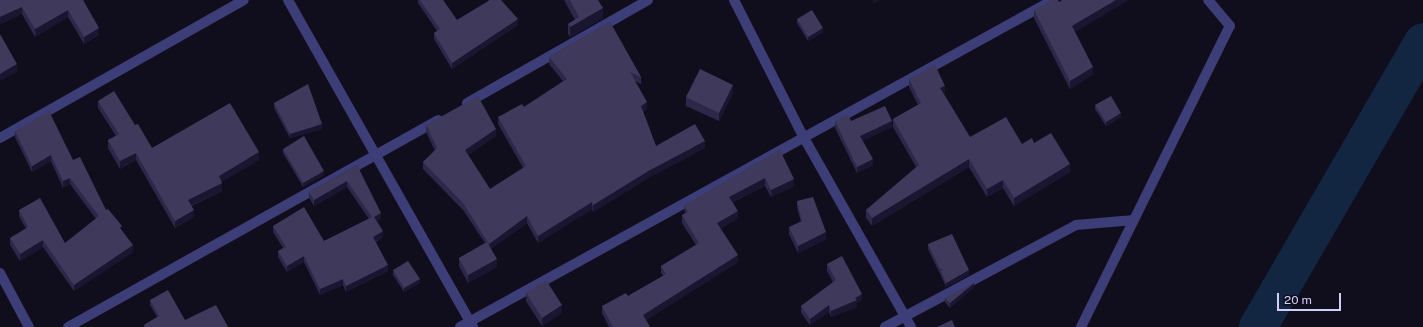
<!DOCTYPE html>
<html>
<head>
<meta charset="utf-8">
<style>
  body { margin:0 }
  #map { position:relative; width:1423px; height:327px; overflow:hidden; background:#100d1d; font-family:"Public Sans",sans-serif }
  div>[style] { position:absolute }
  .river>* { height:38px; margin:-19px; padding:0 19px; transform-origin:19px; border-radius:19px; background:#122641 }
  .minor>* { height:10px; margin:-5px; padding:0 5px; transform-origin:5px; border-radius:5px; background:#3d3d77 }
  .wall>* { inset:0; background:#2d2849 }
  .shaded-wall>* { inset:0; background:#1a1530 }
  .building>* { inset:0; background:#3f395c }
  span { translate:-50% -50%; white-space:nowrap; text-align:center; line-height:1.15; -webkit-text-stroke:3px #100d1d; paint-order:stroke }
  .scale { position:absolute; left:1277px; top:293px; width:64px; height:18px; box-sizing:border-box; border:2px solid #d2cefa; border-top:0; padding-left:5px; font-size:12px; line-height:14px; white-space:nowrap; color:#d2cefa; -webkit-text-stroke:3px #100d1d; paint-order:stroke }
</style>
</head>
<body>
<div id="map">
  <div class="river">
    <i style="left:1258px;top:327px;width:329px;rotate:-59.9deg"></i>
  </div>
  <div class="minor">
    <i style="left:288px;top:0;width:376px;rotate:60.5deg"></i>
    <i style="left:734px;top:0;width:153px;rotate:63.1deg"></i>
    <i style="left:803px;top:136px;width:219px;rotate:60.5deg"></i>
    <i style="left:467px;top:103px;width:208px;rotate:-29.6deg"></i>
    <i style="left:0;top:138px;width:280px;rotate:-29.5deg"></i>
    <i style="left:0;top:273px;width:61px;rotate:61.8deg"></i>
    <i style="left:68px;top:327px;width:424px;rotate:-29.2deg"></i>
    <i style="left:460px;top:327px;width:677px;rotate:-28.87deg"></i>
    <i style="left:885px;top:327px;width:217px;rotate:-28.1deg"></i>
    <i style="left:1076px;top:225px;width:58px;rotate:-4.9deg"></i>
    <i style="left:1081px;top:327px;width:336px;rotate:-63.7deg"></i>
    <i style="left:1230px;top:26px;width:34px;rotate:-130deg"></i>
  </div>
  <div class="wall">
    <i style="clip-path:polygon(0 0,83px 0,99px 35px,84px 44px,68px 17px,35px 37px,22px 14px)"></i>
    <i style="clip-path:polygon(418px 0,443px 0,457px 20px,489px 1px,488px 0,501px 0,518px 25px,452px 69px,434px 39px,434px 33px,437px 31px,418px 3px)"></i>
    <i style="clip-path:polygon(564px 0,598px 0,603px 18px,570px 37px,568px 34px,568px 24px,575px 20px)"></i>
    <i style="clip-path:polygon(1034px 10px,1075px 32px,1093px 74px,1070px 89px,1034px 18px)"></i>
    <i style="clip-path:polygon(797px 19px,823px 32px,808px 41px,797px 23px)"></i>
    <i style="clip-path:polygon(610px 22px,641px 77px,641px 84px,635px 81px,647px 109px,643px 112px,656px 146px,705px 148px,650px 177px,593px 212px,592px 209px,538px 243px,527px 223px,491px 249px,497px 267px,468px 283px,459px 266px,459px 258px,485px 243px,463px 210px,423px 169px,423px 162px,435px 151px,426px 132px,426px 125px,496px 136px,468px 155px,490px 189px,523px 168px,498px 124px,498px 117px,524px 107px,563px 81px,549px 64px,549px 57px)"></i>
    <i style="clip-path:polygon(909px 79px,945px 94px,944px 94px,970px 137px,1022px 144px,1034px 143px,1070px 172px,1014px 206px,1003px 188px,987px 197px,969px 167px,872px 226px,866px 218px,866px 210px,916px 167px,893px 127px,893px 119px,918px 105px,909px 87px)"></i>
    <i style="clip-path:polygon(733px 93px,719px 121px,686px 106px,686px 97px)"></i>
    <i style="clip-path:polygon(98px 101px,135px 125px,152px 148px,259px 160px,221px 182px,222px 191px,192px 206px,194px 217px,175px 228px,136px 160px,120px 169px,108px 148px,108px 140px,116px 136px,98px 108px)"></i>
    <i style="clip-path:polygon(274px 103px,322px 129px,290px 138px,274px 108px)"></i>
    <i style="clip-path:polygon(1095px 105px,1121px 117px,1106px 126px,1095px 109px)"></i>
    <i style="clip-path:polygon(835px 121px,851px 121px,892px 127px,862px 141px,873px 165px,857px 173px,835px 128px)"></i>
    <i style="clip-path:polygon(15px 131px,73px 160px,106px 210px,122px 231px,133px 252px,74px 291px,43px 247px,20px 261px,10px 245px,10px 238px,26px 229px,19px 216px,19px 210px,65px 243px,96px 219px,70px 184px,63px 188px,51px 161px,32px 172px,15px 137px)"></i>
    <i style="clip-path:polygon(283px 149px,324px 175px,303px 187px,283px 153px)"></i>
    <i style="clip-path:polygon(780px 150px,794px 186px,771px 197px,765px 186px,733px 202px,738px 218px,720px 229px,738px 262px,646px 320px,650px 327px,609px 327px,602px 313px,602px 306px,628px 296px,663px 276px,661px 273px,661px 266px,696px 245px,682px 223px,682px 215px,685px 214px,684px 206px)"></i>
    <i style="clip-path:polygon(357px 165px,381px 219px,377px 221px,383px 237px,376px 242px,388px 271px,346px 292px,343px 285px,320px 295px,304px 262px,287px 272px,278px 257px,278px 251px,283px 248px,273px 232px,273px 226px,324px 241px,369px 219px,347px 187px,314px 206px,309px 198px,309px 192px)"></i>
    <i style="clip-path:polygon(797px 201px,826px 239px,798px 253px,789px 234px,789px 227px,801px 222px,797px 208px)"></i>
    <i style="clip-path:polygon(928px 244px,969px 275px,946px 287px,941px 276px,941px 274px,940px 274px,928px 249px)"></i>
    <i style="clip-path:polygon(827px 264px,862px 300px,857px 303px,857px 307px,831px 317px,829px 312px,810px 325px,801px 313px,801px 306px,833px 282px,827px 271px)"></i>
    <i style="clip-path:polygon(393px 270px,420px 283px,404px 292px,393px 275px)"></i>
    <i style="clip-path:polygon(974px 287px,950px 308px,945px 302px,945px 298px)"></i>
    <i style="clip-path:polygon(526px 293px,562px 313px,542px 326px,526px 301px)"></i>
    <i style="clip-path:polygon(150px 300px,185px 320px,228px 327px,144px 327px,144px 325px,157px 317px,150px 305px)"></i>
  </div>
  <div class="shaded-wall">
    <i style="clip-path:polygon(873px 0,880px 0,873px 4px)"></i>
    <i style="clip-path:polygon(1116px 0,1129px 0,1072px 34px,1072px 26px)"></i>
    <i style="clip-path:polygon(22px 7px,22px 14px,0 25px,0 17px)"></i>
    <i style="clip-path:polygon(603px 8px,603px 18px,570px 37px,570px 27px)"></i>
    <i style="clip-path:polygon(68px 10px,68px 17px,35px 37px,35px 29px)"></i>
    <i style="clip-path:polygon(518px 19px,518px 25px,452px 69px,452px 63px)"></i>
    <i style="clip-path:polygon(99px 28px,99px 35px,84px 44px,84px 37px)"></i>
    <i style="clip-path:polygon(823px 28px,823px 32px,808px 41px,808px 37px)"></i>
    <i style="clip-path:polygon(17px 64px,17px 72px,0 81px,0 74px)"></i>
    <i style="clip-path:polygon(1093px 67px,1093px 74px,1070px 89px,1070px 81px)"></i>
    <i style="clip-path:polygon(733px 85px,733px 93px,719px 121px,719px 113px)"></i>
    <i style="clip-path:polygon(945px 86px,945px 94px,940px 96px,940px 88px)"></i>
    <i style="clip-path:polygon(647px 102px,647px 109px,641px 113px,641px 106px)"></i>
    <i style="clip-path:polygon(1121px 113px,1121px 117px,1106px 126px,1106px 122px)"></i>
    <i style="clip-path:polygon(892px 121px,892px 127px,860px 142px,860px 136px)"></i>
    <i style="clip-path:polygon(322px 124px,322px 129px,290px 138px,290px 134px)"></i>
    <i style="clip-path:polygon(496px 129px,496px 136px,465px 157px,465px 150px)"></i>
    <i style="clip-path:polygon(705px 141px,705px 148px,650px 177px,593px 212px,593px 205px,650px 170px)"></i>
    <i style="clip-path:polygon(259px 152px,259px 160px,219px 183px,219px 176px)"></i>
    <i style="clip-path:polygon(136px 153px,136px 160px,120px 169px,120px 161px)"></i>
    <i style="clip-path:polygon(51px 155px,51px 161px,32px 172px,32px 166px)"></i>
    <i style="clip-path:polygon(873px 159px,873px 165px,857px 173px,857px 167px)"></i>
    <i style="clip-path:polygon(969px 159px,969px 167px,872px 226px,872px 218px)"></i>
    <i style="clip-path:polygon(1070px 164px,1070px 172px,1014px 206px,1014px 198px)"></i>
    <i style="clip-path:polygon(324px 171px,324px 175px,303px 187px,303px 183px)"></i>
    <i style="clip-path:polygon(70px 178px,70px 184px,63px 188px,63px 181px)"></i>
    <i style="clip-path:polygon(765px 178px,765px 186px,729px 204px,729px 197px)"></i>
    <i style="clip-path:polygon(794px 179px,794px 186px,771px 197px,771px 190px)"></i>
    <i style="clip-path:polygon(1003px 180px,1003px 188px,987px 197px,987px 189px)"></i>
    <i style="clip-path:polygon(347px 181px,347px 187px,314px 206px,314px 200px)"></i>
    <i style="clip-path:polygon(222px 183px,222px 191px,188px 207px,188px 200px)"></i>
    <i style="clip-path:polygon(592px 202px,592px 209px,538px 243px,538px 236px)"></i>
    <i style="clip-path:polygon(194px 210px,194px 217px,175px 228px,175px 221px)"></i>
    <i style="clip-path:polygon(738px 211px,738px 218px,717px 231px,717px 223px)"></i>
    <i style="clip-path:polygon(381px 213px,381px 219px,374px 223px,374px 217px)"></i>
    <i style="clip-path:polygon(527px 216px,527px 223px,489px 251px,489px 244px)"></i>
    <i style="clip-path:polygon(383px 231px,383px 237px,373px 243px,373px 237px)"></i>
    <i style="clip-path:polygon(826px 232px,826px 239px,798px 253px,798px 246px)"></i>
    <i style="clip-path:polygon(43px 240px,43px 247px,20px 261px,20px 254px)"></i>
    <i style="clip-path:polygon(133px 245px,133px 252px,74px 291px,74px 285px)"></i>
    <i style="clip-path:polygon(738px 255px,738px 262px,643px 322px,643px 315px)"></i>
    <i style="clip-path:polygon(304px 256px,304px 262px,287px 272px,287px 266px)"></i>
    <i style="clip-path:polygon(497px 259px,497px 267px,468px 283px,468px 275px)"></i>
    <i style="clip-path:polygon(388px 265px,388px 271px,346px 292px,346px 286px)"></i>
    <i style="clip-path:polygon(969px 270px,969px 275px,946px 287px,946px 283px)"></i>
    <i style="clip-path:polygon(343px 279px,343px 285px,320px 295px,320px 289px)"></i>
    <i style="clip-path:polygon(420px 279px,420px 283px,404px 292px,404px 288px)"></i>
    <i style="clip-path:polygon(974px 283px,974px 287px,950px 308px,950px 303px)"></i>
    <i style="clip-path:polygon(862px 294px,862px 300px,857px 303px,857px 307px,831px 317px,831px 311px)"></i>
    <i style="clip-path:polygon(562px 305px,562px 313px,542px 326px,542px 318px)"></i>
    <i style="clip-path:polygon(829px 305px,829px 312px,810px 325px,810px 319px)"></i>
  </div>
  <div class="building">
    <i style="clip-path:polygon(0 0,83px 0,99px 28px,84px 37px,68px 10px,35px 29px,22px 7px,0 17px)"></i>
    <i style="clip-path:polygon(420px 0,443px 0,457px 20px,490px 0,501px 0,518px 19px,452px 63px,434px 33px,440px 29px)"></i>
    <i style="clip-path:polygon(570px 0,598px 0,603px 8px,570px 27px,568px 24px,579px 17px)"></i>
    <i style="clip-path:polygon(1052px 0,1058px 0,1059px 2px,1062px 0,1116px 0,1072px 26px,1093px 67px,1070px 81px,1034px 10px)"></i>
    <i style="clip-path:polygon(812px 10px,823px 28px,808px 37px,797px 19px)"></i>
    <i style="clip-path:polygon(610px 22px,641px 77px,630px 72px,647px 102px,641px 106px,656px 146px,695px 124px,705px 141px,650px 170px,593px 205px,592px 202px,538px 236px,527px 216px,489px 244px,463px 203px,423px 162px,437px 148px,426px 125px,478px 96px,496px 129px,465px 150px,490px 189px,526px 166px,498px 117px,522px 104px,524px 107px,567px 79px,549px 57px)"></i>
    <i style="clip-path:polygon(0 34px,17px 64px,0 74px)"></i>
    <i style="clip-path:polygon(935px 65px,945px 86px,940px 88px,970px 137px,1006px 117px,1022px 144px,1032px 138px,1034px 143px,1051px 133px,1070px 164px,1014px 198px,1003px 180px,987px 189px,969px 159px,872px 218px,866px 210px,919px 165px,893px 119px,921px 103px,909px 79px)"></i>
    <i style="clip-path:polygon(700px 69px,733px 85px,719px 113px,686px 97px)"></i>
    <i style="clip-path:polygon(308px 84px,322px 124px,290px 134px,274px 103px)"></i>
    <i style="clip-path:polygon(114px 91px,135px 125px,138px 124px,152px 148px,230px 103px,259px 152px,219px 176px,222px 183px,188px 200px,194px 210px,175px 221px,136px 153px,120px 161px,108px 140px,119px 134px,98px 101px)"></i>
    <i style="clip-path:polygon(1111px 96px,1121px 113px,1106px 122px,1095px 105px)"></i>
    <i style="clip-path:polygon(885px 106px,892px 121px,860px 136px,873px 159px,857px 167px,835px 121px,848px 114px,851px 121px)"></i>
    <i style="clip-path:polygon(49px 111px,73px 160px,80px 157px,106px 210px,108px 209px,122px 226px,120px 228px,133px 245px,74px 285px,43px 240px,20px 254px,10px 238px,28px 227px,19px 210px,40px 198px,65px 243px,99px 216px,70px 178px,63px 181px,51px 155px,32px 166px,15px 131px)"></i>
    <i style="clip-path:polygon(304px 136px,324px 171px,303px 183px,283px 149px)"></i>
    <i style="clip-path:polygon(780px 150px,794px 179px,771px 190px,765px 178px,729px 197px,738px 211px,717px 223px,738px 255px,643px 315px,650px 327px,613px 327px,602px 306px,626px 293px,628px 296px,666px 274px,661px 266px,699px 243px,682px 215px,688px 212px,684px 206px)"></i>
    <i style="clip-path:polygon(357px 165px,381px 213px,374px 217px,383px 231px,373px 237px,388px 265px,346px 286px,343px 279px,320px 289px,304px 256px,287px 266px,278px 251px,286px 247px,273px 226px,304px 207px,324px 241px,372px 217px,347px 181px,314px 200px,309px 192px)"></i>
    <i style="clip-path:polygon(813px 197px,826px 232px,798px 246px,789px 227px,802px 221px,797px 201px)"></i>
    <i style="clip-path:polygon(952px 234px,969px 270px,946px 283px,941px 271px,943px 269px,940px 269px,928px 244px)"></i>
    <i style="clip-path:polygon(487px 242px,497px 259px,468px 275px,459px 258px)"></i>
    <i style="clip-path:polygon(842px 256px,862px 294px,855px 298px,857px 300px,831px 311px,829px 305px,810px 319px,801px 306px,836px 280px,827px 264px)"></i>
    <i style="clip-path:polygon(408px 261px,420px 279px,404px 288px,393px 270px)"></i>
    <i style="clip-path:polygon(546px 280px,562px 305px,542px 318px,526px 293px)"></i>
    <i style="clip-path:polygon(974px 283px,950px 303px,945px 298px)"></i>
    <i style="clip-path:polygon(168px 290px,185px 320px,216px 305px,228px 327px,145px 327px,144px 325px,159px 316px,150px 300px)"></i>
    <i style="clip-path:polygon(952px 320px,955px 327px,937px 327px)"></i>
  </div>
  <div class="scale">20 m</div>
</div>
</body>
</html>
